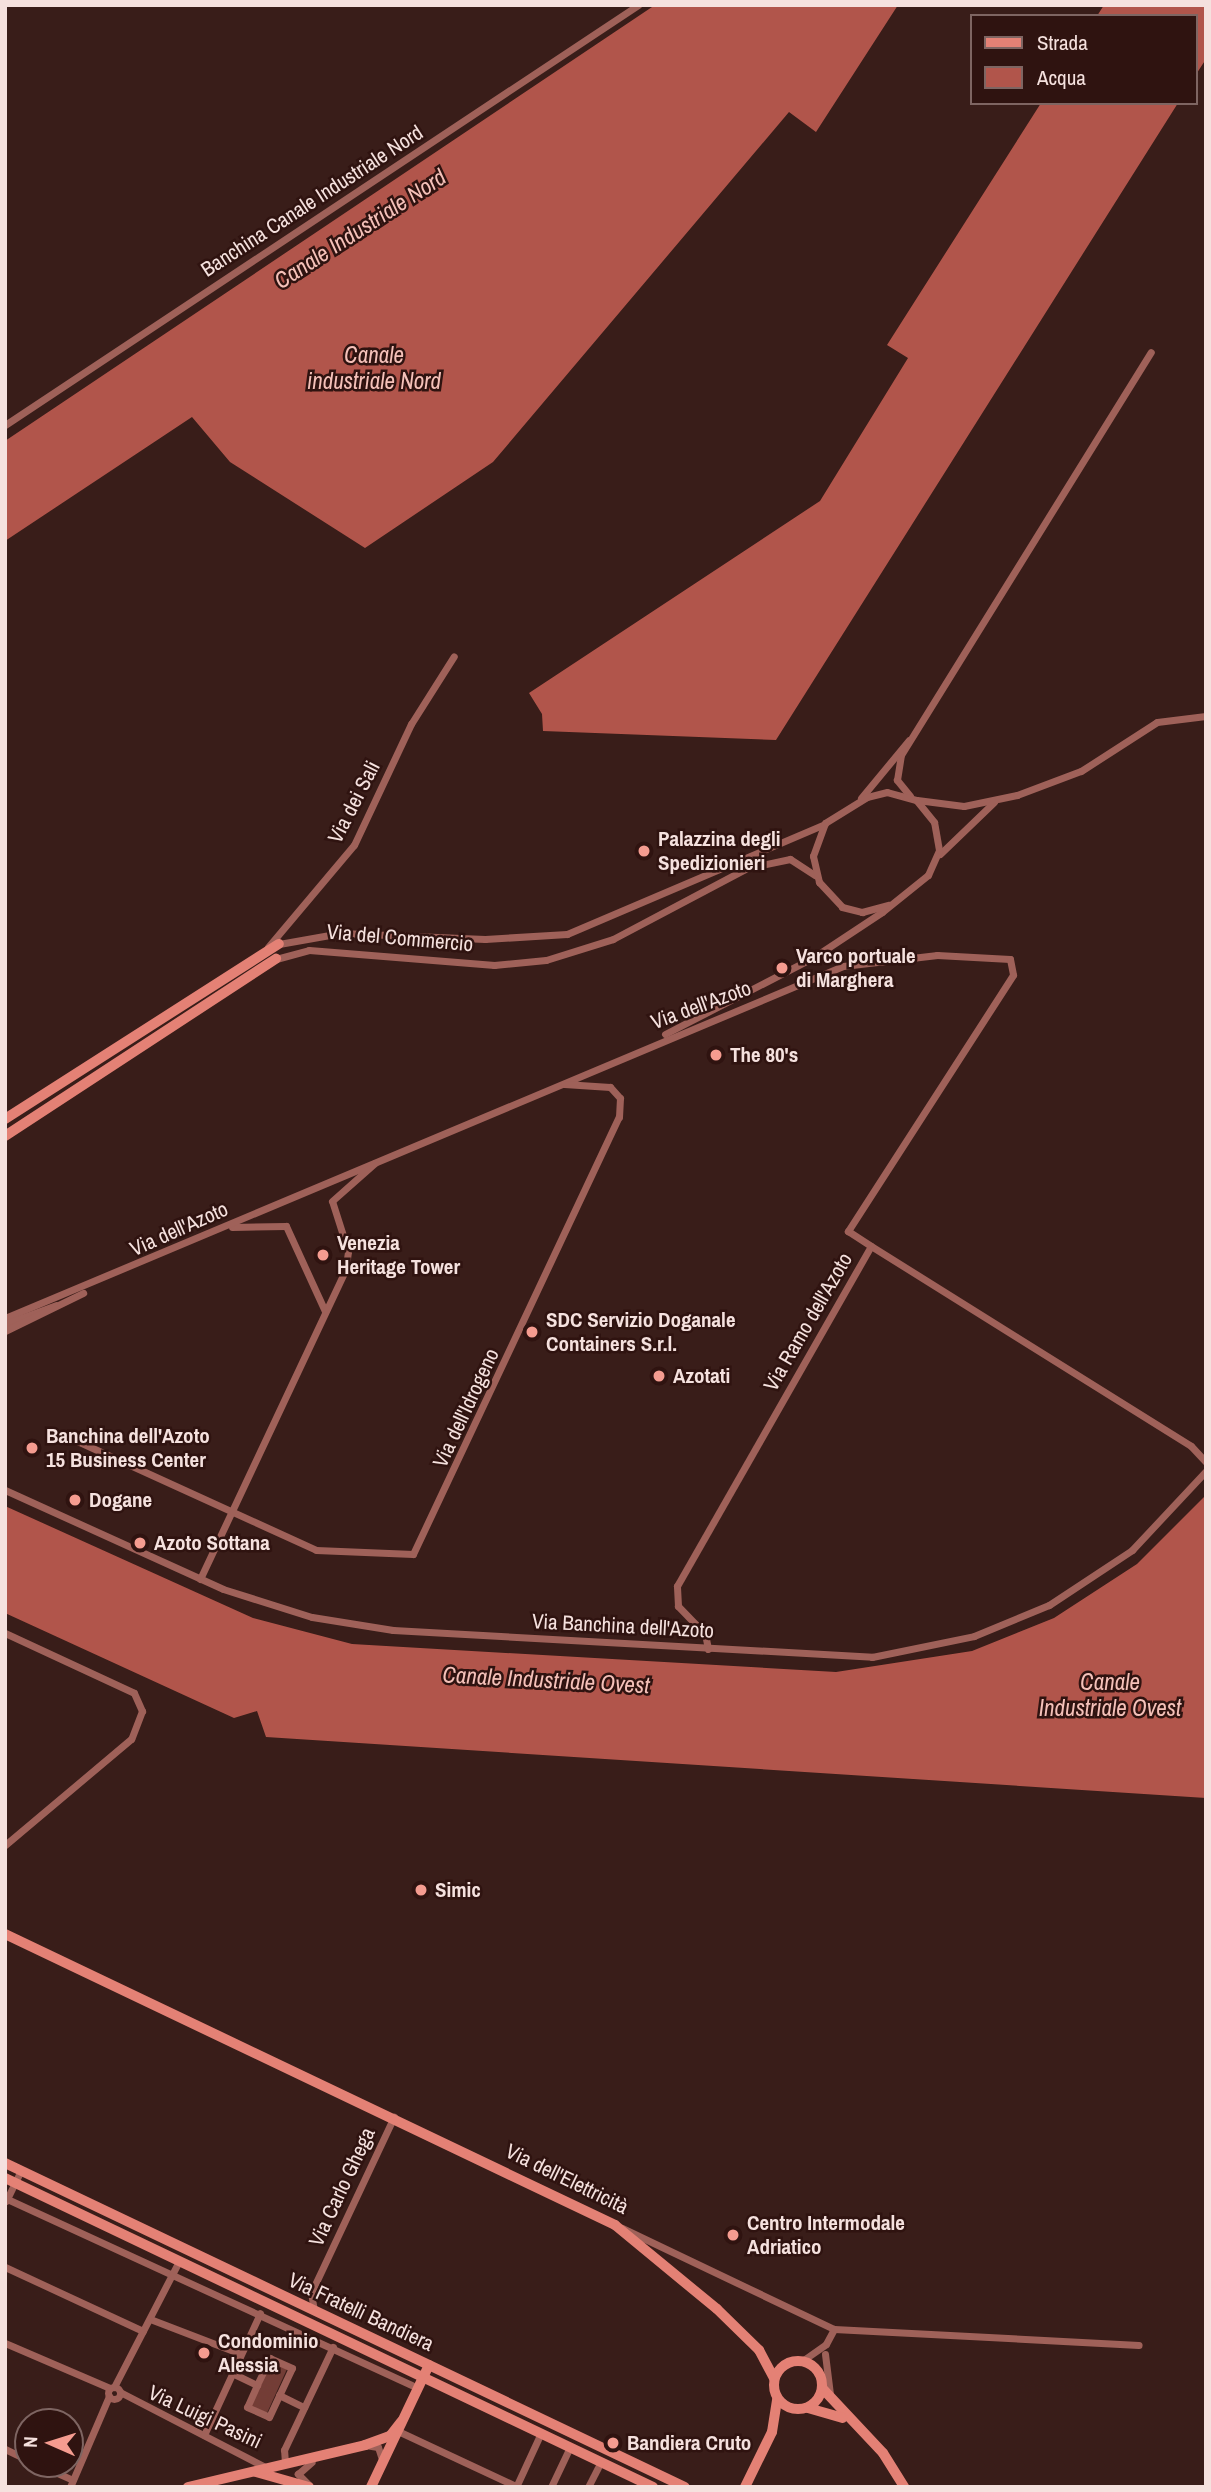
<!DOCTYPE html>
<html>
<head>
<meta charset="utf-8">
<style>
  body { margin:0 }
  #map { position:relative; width:1211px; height:2492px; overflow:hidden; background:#391d19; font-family:"Archivo Narrow",sans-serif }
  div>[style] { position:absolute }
  .green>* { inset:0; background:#733d36 }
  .water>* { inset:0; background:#b1554b }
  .street>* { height:7px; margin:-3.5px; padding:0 3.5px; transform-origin:3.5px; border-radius:3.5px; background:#9f6159 }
  .street>.ring { margin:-3.5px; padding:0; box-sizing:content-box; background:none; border:7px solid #9f6159; border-radius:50% }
  .secondary>* { height:10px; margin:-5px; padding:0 5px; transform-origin:5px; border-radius:5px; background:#e48175 }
  .secondary>.ring { margin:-5px; padding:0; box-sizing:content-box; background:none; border:10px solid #e48175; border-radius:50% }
  .dots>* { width:19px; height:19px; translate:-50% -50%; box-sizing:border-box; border:4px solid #2f1310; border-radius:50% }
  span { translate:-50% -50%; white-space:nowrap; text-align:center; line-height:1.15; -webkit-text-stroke:5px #2f1310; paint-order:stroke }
  .street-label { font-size:21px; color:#f5e1de }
  .poi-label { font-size:21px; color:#f5e1de; font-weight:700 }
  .left { translate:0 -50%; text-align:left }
  .water-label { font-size:23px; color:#f5c1b9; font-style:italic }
  .frame { position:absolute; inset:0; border:7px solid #f5e1de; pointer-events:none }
  .legend { position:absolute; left:970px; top:14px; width:228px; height:91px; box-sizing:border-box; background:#2f1310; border:2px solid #7e6562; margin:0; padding:9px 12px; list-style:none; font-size:21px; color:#f5e1de }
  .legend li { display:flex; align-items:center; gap:14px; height:35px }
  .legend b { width:35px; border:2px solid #7e6562 }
  .north { position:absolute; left:14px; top:2408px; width:70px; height:70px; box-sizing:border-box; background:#2f1310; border:2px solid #7e6562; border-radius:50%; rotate:273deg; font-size:19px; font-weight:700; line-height:28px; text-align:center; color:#f5e1de }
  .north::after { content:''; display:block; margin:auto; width:24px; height:32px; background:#f59c90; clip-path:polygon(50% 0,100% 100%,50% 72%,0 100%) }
</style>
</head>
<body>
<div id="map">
  <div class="green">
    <i style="clip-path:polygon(271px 2361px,287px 2369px,267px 2413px,251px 2406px)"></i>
  </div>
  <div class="water">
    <i style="clip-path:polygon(655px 5px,898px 5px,816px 132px,789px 112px,493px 462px,365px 548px,230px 462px,192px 417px,5px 541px,5px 441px)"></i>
    <i style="clip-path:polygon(1104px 5px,1206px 5px,1206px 59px,1195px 76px,1195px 16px,1097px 16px)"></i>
    <i style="clip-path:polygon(1041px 103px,1178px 103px,776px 740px,543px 731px,542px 714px,529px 693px,820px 501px,908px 358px,887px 345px)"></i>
    <i style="clip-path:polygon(1206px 1495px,1206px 1798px,266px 1737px,257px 1711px,234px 1718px,5px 1613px,5px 1506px,253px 1618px,352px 1644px,836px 1672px,972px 1651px,1054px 1618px,1137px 1564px)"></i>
  </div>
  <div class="street">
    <i style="left:5px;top:425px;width:760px;rotate:-33.56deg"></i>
    <i style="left:910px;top:796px;width:21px;rotate:-129deg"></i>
    <i style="left:897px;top:780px;width:25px;rotate:-81deg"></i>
    <i style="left:901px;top:755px;width:474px;rotate:-58.2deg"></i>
    <i style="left:861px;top:798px;width:75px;rotate:-50.4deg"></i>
    <i style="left:917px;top:800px;width:47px;rotate:7.3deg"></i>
    <i style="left:964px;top:806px;width:54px;rotate:-11.7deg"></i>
    <i style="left:1017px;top:795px;width:68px;rotate:-20.6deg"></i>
    <i style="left:1081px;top:771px;width:90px;rotate:-32.8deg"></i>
    <i style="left:1157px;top:722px;width:49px;rotate:-7deg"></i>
    <i style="left:940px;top:854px;width:75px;rotate:-43.9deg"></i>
    <i style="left:279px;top:944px;width:63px;rotate:-10.1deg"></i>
    <i style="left:341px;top:933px;width:144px;rotate:2.4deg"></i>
    <i style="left:485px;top:939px;width:82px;rotate:-3.5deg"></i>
    <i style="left:567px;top:934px;width:280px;rotate:-23.1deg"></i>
    <i style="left:268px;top:947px;width:133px;rotate:-49.9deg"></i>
    <i style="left:354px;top:845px;width:134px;rotate:-64.8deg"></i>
    <i style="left:411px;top:724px;width:80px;rotate:-57.7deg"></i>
    <i style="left:276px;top:959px;width:34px;rotate:-15deg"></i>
    <i style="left:309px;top:950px;width:186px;rotate:4.6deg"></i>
    <i style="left:494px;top:965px;width:52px;rotate:-5.5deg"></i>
    <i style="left:546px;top:960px;width:70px;rotate:-17.4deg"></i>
    <i style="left:613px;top:939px;width:152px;rotate:-27.9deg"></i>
    <i style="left:747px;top:868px;width:44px;rotate:-11.8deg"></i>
    <i style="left:790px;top:859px;width:30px;rotate:33deg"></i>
    <i style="left:665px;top:1034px;width:168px;rotate:-27.3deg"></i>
    <i style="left:814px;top:957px;width:82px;rotate:-33.5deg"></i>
    <i style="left:882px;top:912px;width:59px;rotate:-38.8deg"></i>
    <i style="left:928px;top:875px;width:27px;rotate:-66deg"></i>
    <i style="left:939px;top:850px;width:28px;rotate:-100deg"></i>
    <i style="left:934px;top:822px;width:28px;rotate:-129deg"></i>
    <i style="left:916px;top:800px;width:30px;rotate:-165deg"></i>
    <i style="left:887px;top:792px;width:21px;rotate:166deg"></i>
    <i style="left:867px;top:797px;width:49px;rotate:148.2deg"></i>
    <i style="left:825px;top:823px;width:35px;rotate:110deg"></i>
    <i style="left:813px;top:856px;width:27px;rotate:77deg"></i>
    <i style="left:819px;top:882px;width:34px;rotate:47deg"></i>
    <i style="left:842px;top:907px;width:21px;rotate:14deg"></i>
    <i style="left:862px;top:912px;width:28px;rotate:-15deg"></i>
    <i style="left:232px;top:1227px;width:54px;rotate:-1.1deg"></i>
    <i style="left:286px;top:1226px;width:94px;rotate:65.4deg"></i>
    <i style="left:5px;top:1318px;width:909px;rotate:-22.78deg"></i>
    <i style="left:843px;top:966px;width:95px;rotate:-6.7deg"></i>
    <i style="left:937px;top:955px;width:73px;rotate:3.1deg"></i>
    <i style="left:1010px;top:959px;width:16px;rotate:79deg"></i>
    <i style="left:1013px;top:975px;width:305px;rotate:122.8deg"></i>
    <i style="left:848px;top:1231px;width:27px;rotate:33deg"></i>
    <i style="left:5px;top:1324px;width:54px;rotate:-20.4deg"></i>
    <i style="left:5px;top:1331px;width:87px;rotate:-26deg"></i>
    <i style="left:64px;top:1435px;width:277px;rotate:24.5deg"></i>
    <i style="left:316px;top:1550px;width:97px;rotate:2.4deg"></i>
    <i style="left:413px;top:1554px;width:483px;rotate:-64.8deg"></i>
    <i style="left:619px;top:1117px;width:19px;rotate:-87deg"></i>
    <i style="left:620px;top:1098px;width:15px;rotate:-132deg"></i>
    <i style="left:610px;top:1087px;width:46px;rotate:-176.3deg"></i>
    <i style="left:5px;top:1490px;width:239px;rotate:24.4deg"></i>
    <i style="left:223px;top:1589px;width:93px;rotate:17.5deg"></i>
    <i style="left:312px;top:1617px;width:82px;rotate:9.1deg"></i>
    <i style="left:393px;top:1630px;width:480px;rotate:3.2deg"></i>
    <i style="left:872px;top:1657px;width:104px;rotate:-11.6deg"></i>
    <i style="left:974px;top:1636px;width:81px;rotate:-22.5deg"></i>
    <i style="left:1049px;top:1605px;width:100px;rotate:-33.5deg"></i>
    <i style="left:1132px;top:1550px;width:108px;rotate:-46.9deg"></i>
    <i style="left:200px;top:1579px;width:340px;rotate:-64.8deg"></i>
    <i style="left:345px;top:1271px;width:20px;rotate:-81deg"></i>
    <i style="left:348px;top:1251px;width:52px;rotate:-107.7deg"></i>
    <i style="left:332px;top:1201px;width:57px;rotate:-41.5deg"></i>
    <i style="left:5px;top:1633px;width:142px;rotate:24.9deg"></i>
    <i style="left:134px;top:1693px;width:20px;rotate:66deg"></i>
    <i style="left:142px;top:1711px;width:30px;rotate:111deg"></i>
    <i style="left:131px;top:1739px;width:165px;rotate:139.9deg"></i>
    <i style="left:708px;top:1649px;width:15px;rotate:-101deg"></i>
    <i style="left:705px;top:1634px;width:39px;rotate:-134deg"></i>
    <i style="left:678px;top:1606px;width:20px;rotate:-93deg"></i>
    <i style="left:677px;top:1586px;width:391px;rotate:-60.3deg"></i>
    <i style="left:871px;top:1246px;width:377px;rotate:32deg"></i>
    <i style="left:1191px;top:1446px;width:22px;rotate:47deg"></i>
    <i style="left:5px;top:2198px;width:448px;rotate:24.7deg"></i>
    <i style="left:6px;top:2201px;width:34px;rotate:-64deg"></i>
    <i style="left:622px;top:2228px;width:235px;rotate:25.5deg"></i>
    <i style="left:5px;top:2267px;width:152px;rotate:24.9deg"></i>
    <i style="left:314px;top:2311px;width:18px;rotate:-99deg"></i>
    <i style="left:311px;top:2293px;width:195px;rotate:-64.8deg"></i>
    <i style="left:150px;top:2319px;width:97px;rotate:21deg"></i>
    <i style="left:834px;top:2329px;width:305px;rotate:3deg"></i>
    <i style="left:5px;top:2343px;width:114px;rotate:23.2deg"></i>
    <i style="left:825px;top:2354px;width:40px;rotate:82.9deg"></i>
    <i style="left:802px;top:2361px;width:29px;rotate:-35deg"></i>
    <i style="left:826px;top:2344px;width:17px;rotate:-62deg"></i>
    <i style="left:232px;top:2373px;width:28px;rotate:26deg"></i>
    <i style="left:257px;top:2385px;width:24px;rotate:114deg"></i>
    <i style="left:247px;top:2407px;width:24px;rotate:24deg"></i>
    <i style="left:269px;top:2417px;width:54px;rotate:-64.9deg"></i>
    <i style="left:292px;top:2368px;width:24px;rotate:-156deg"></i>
    <i style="left:270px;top:2358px;width:30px;rotate:116deg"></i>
    <i class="ring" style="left:108px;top:2387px;width:5px;height:5px"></i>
    <i style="left:114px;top:2387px;width:142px;rotate:-62.7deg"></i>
    <i style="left:120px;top:2392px;width:163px;rotate:27.3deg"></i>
    <i style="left:279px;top:2395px;width:28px;rotate:26deg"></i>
    <i style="left:400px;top:2432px;width:128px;rotate:25deg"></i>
    <i style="left:204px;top:2435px;width:134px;rotate:-65.3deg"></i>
    <i style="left:365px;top:2445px;width:13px;rotate:9deg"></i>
    <i style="left:378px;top:2447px;width:13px;rotate:72deg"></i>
    <i style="left:5px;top:2449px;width:25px;rotate:26deg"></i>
    <i style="left:285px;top:2463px;width:13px;rotate:-94deg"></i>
    <i style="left:284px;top:2450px;width:114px;rotate:-64.6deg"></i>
    <i style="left:37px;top:2464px;width:39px;rotate:24deg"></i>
    <i style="left:309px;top:2485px;width:16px;rotate:-135deg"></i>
    <i style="left:298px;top:2474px;width:18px;rotate:-41deg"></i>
    <i style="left:70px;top:2487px;width:99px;rotate:-66.8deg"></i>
    <i style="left:516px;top:2487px;width:60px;rotate:-65.2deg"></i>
    <i style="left:551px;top:2487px;width:44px;rotate:-64.6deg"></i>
    <i style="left:588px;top:2487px;width:28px;rotate:-63deg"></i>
  </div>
  <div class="secondary">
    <i style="left:5px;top:1119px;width:325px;rotate:-32.6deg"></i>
    <i style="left:5px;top:1136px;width:324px;rotate:-33.2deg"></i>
    <i style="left:5px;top:1934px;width:676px;rotate:25.5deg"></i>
    <i style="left:615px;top:2225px;width:132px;rotate:39.5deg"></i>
    <i style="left:717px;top:2309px;width:59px;rotate:44.3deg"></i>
    <i style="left:759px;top:2350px;width:32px;rotate:62deg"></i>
    <i style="left:5px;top:2163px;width:753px;rotate:25.48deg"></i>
    <i style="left:5px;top:2178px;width:718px;rotate:25.49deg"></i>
    <i class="ring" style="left:774px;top:2361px;width:38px;height:38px"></i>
    <i style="left:822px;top:2388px;width:89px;rotate:46.8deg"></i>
    <i style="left:883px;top:2453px;width:40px;rotate:58deg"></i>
    <i style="left:808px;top:2408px;width:36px;rotate:16deg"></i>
    <i style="left:256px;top:2472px;width:55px;rotate:15.8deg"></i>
    <i style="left:188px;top:2487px;width:182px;rotate:-13.3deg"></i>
    <i style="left:365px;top:2445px;width:27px;rotate:-20deg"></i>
    <i style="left:390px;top:2436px;width:18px;rotate:-52deg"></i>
    <i style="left:371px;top:2487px;width:135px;rotate:-64.6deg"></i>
    <i style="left:745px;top:2487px;width:61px;rotate:-63.9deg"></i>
    <i style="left:772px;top:2432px;width:33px;rotate:-81deg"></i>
  </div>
  <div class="dots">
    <i style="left:644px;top:851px;background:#f59c90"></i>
    <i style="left:782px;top:968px;background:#f59c90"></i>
    <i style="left:716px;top:1055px;background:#f59c90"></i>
    <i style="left:323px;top:1255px;background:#f59c90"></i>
    <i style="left:532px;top:1332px;background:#f59c90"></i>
    <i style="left:659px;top:1376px;background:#f59c90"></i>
    <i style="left:32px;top:1448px;background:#f59c90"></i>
    <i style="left:75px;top:1500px;background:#f59c90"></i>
    <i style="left:140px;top:1543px;background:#f59c90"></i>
    <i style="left:421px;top:1890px;background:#f59c90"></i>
    <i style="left:733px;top:2235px;background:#f59c90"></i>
    <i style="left:204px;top:2353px;background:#f59c90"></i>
    <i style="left:613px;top:2443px;background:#f59c90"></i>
  </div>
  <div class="street-label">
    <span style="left:312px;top:201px;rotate:-33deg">Banchina Canale Industriale Nord</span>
    <span style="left:354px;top:802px;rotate:-63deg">Via dei Sali</span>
    <span style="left:400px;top:938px;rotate:5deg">Via del Commercio</span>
    <span style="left:701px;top:1005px;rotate:-20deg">Via dell'Azoto</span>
    <span style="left:179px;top:1229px;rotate:-24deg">Via dell'Azoto</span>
    <span style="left:808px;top:1322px;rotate:-60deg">Via Ramo dell'Azoto</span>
    <span style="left:466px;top:1408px;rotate:-65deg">Via dell'Idrogeno</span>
    <span style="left:623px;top:1626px;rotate:3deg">Via Banchina dell'Azoto</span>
    <span style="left:567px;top:2179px;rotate:26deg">Via dell'Elettricità</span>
    <span style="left:342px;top:2187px;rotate:-65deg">Via Carlo Ghega</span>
    <span style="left:361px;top:2312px;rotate:25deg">Via Fratelli Bandiera</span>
    <span style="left:205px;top:2417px;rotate:25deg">Via Luigi Pasini</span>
  </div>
  <div class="poi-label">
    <span class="left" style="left:658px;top:851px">Palazzina degli<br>Spedizionieri</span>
    <span class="left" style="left:796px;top:968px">Varco portuale<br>di Marghera</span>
    <span class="left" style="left:730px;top:1055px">The 80's</span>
    <span class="left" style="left:337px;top:1255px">Venezia<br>Heritage Tower</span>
    <span class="left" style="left:546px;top:1332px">SDC Servizio Doganale<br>Containers S.r.l.</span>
    <span class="left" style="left:673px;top:1376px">Azotati</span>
    <span class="left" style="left:46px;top:1448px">Banchina dell'Azoto<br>15 Business Center</span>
    <span class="left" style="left:89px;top:1500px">Dogane</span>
    <span class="left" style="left:154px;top:1543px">Azoto Sottana</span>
    <span class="left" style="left:435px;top:1890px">Simic</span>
    <span class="left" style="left:747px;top:2235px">Centro Intermodale<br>Adriatico</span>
    <span class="left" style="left:218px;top:2353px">Condominio<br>Alessia</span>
    <span class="left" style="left:627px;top:2443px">Bandiera Cruto</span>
  </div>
  <div class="water-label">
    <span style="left:360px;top:229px;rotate:-33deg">Canale Industriale Nord</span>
    <span style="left:374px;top:368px">Canale<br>industriale Nord</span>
    <span style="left:546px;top:1680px;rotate:3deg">Canale Industriale Ovest</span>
    <span style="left:1110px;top:1695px">Canale<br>Industriale Ovest</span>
  </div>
  <div class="frame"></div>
  <ul class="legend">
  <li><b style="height:9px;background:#e48175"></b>Strada</li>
  <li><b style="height:19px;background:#b1554b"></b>Acqua</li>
  </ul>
  <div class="north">N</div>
</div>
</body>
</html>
